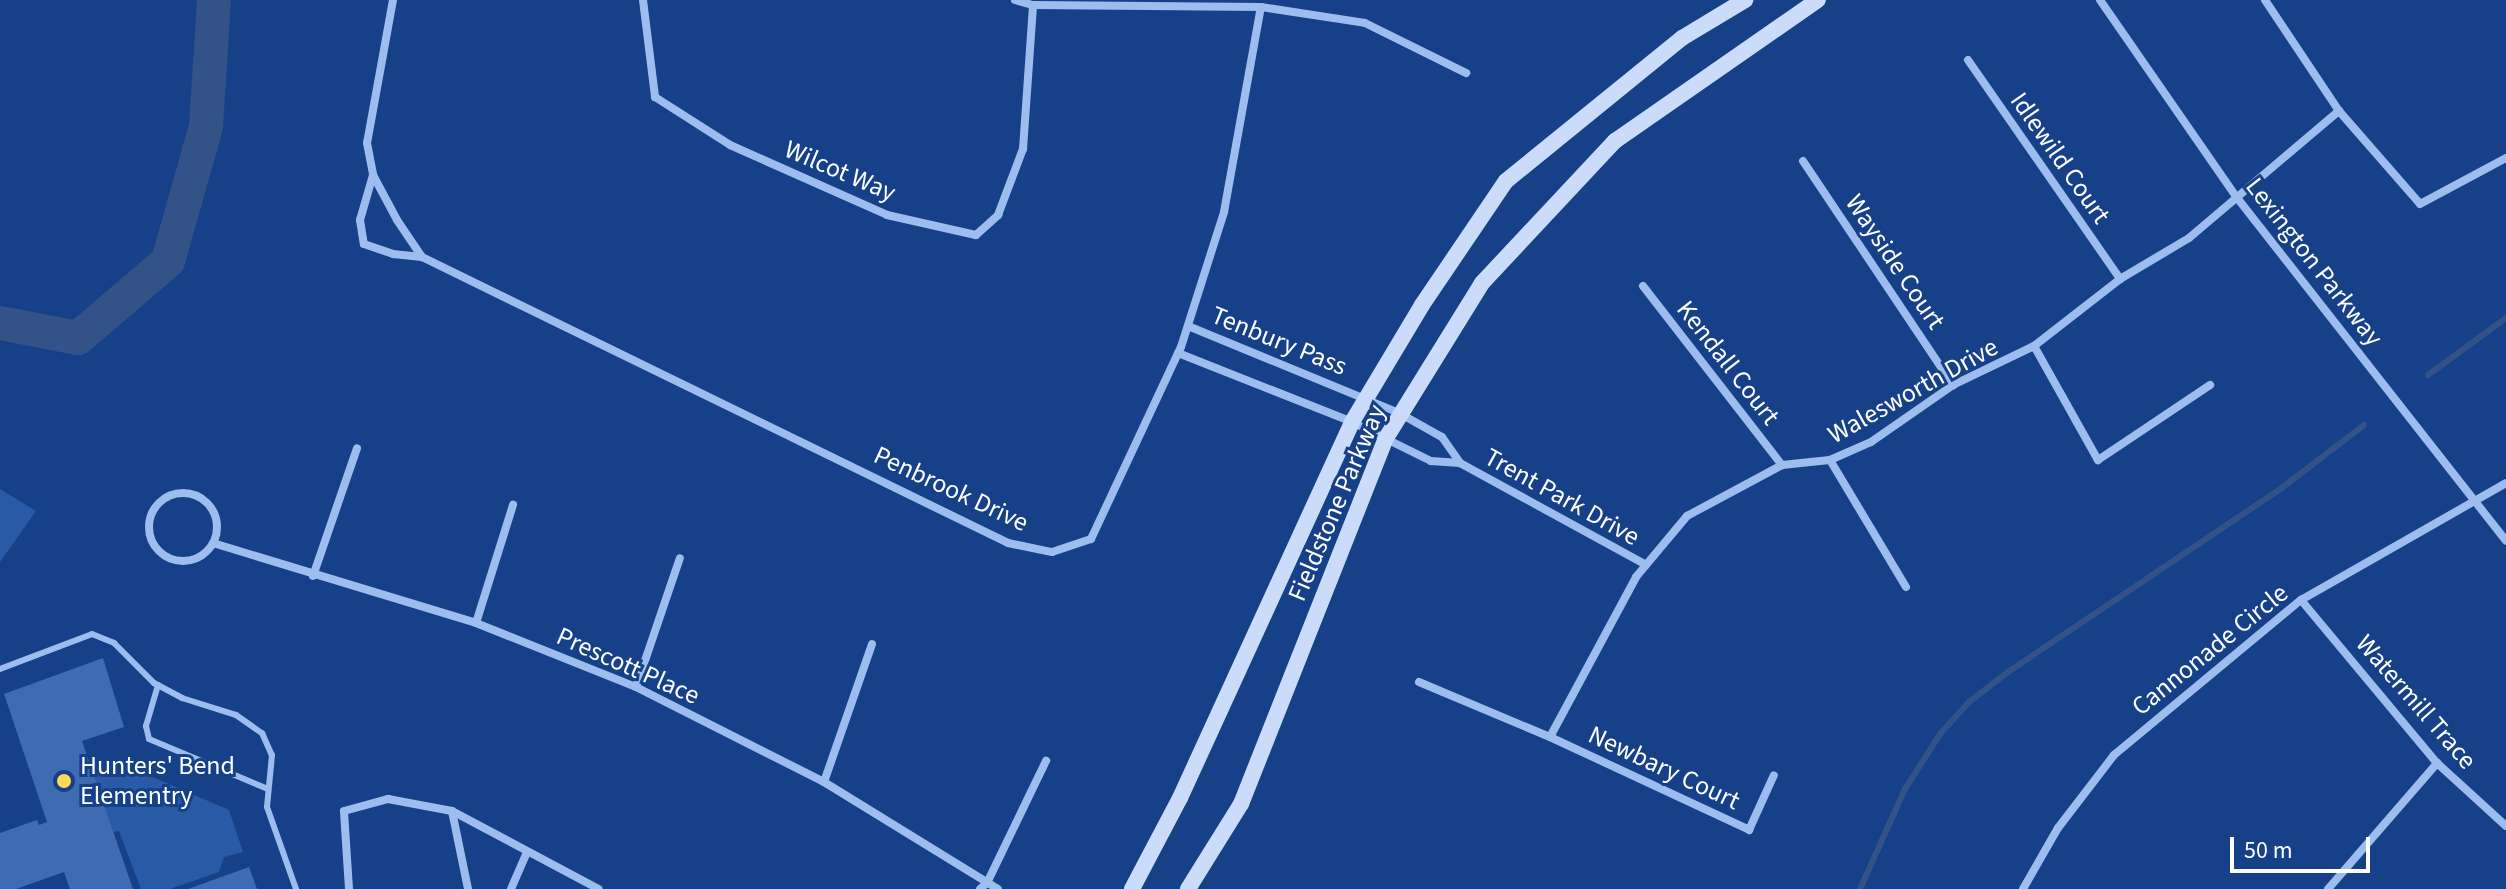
<!DOCTYPE html>
<html>
<head>
<meta charset="utf-8">
<style>
  body { margin:0 }
  #map { position:relative; width:2506px; height:889px; overflow:hidden; background:#164188; font-family:"Source Sans 3",sans-serif }
  div>[style] { position:absolute }
  .green>* { inset:0; background:#285aa6 }
  .stream>* { height:6px; margin:-3px; padding:0 3px; transform-origin:3px; border-radius:3px; background:#335388 }
  .river>* { height:34px; margin:-17px; padding:0 17px; transform-origin:17px; border-radius:17px; background:#335388 }
  .building>* { inset:0; background:#3e6bb2 }
  .lane>* { height:6px; margin:-3px; padding:0 3px; transform-origin:3px; border-radius:3px; background:#9cbdee }
  .street>* { height:8px; margin:-4px; padding:0 4px; transform-origin:4px; border-radius:4px; background:#9cbdee }
  .street>.ring { margin:-4px; padding:0; box-sizing:content-box; background:none; border:8px solid #9cbdee; border-radius:50% }
  .secondary>* { height:16px; margin:-8px; padding:0 8px; transform-origin:8px; border-radius:8px; background:#cadcfa }
  .dots>* { width:22px; height:22px; translate:-50% -50%; box-sizing:border-box; border:4px solid #164188; border-radius:50% }
  span { translate:-50% -50%; white-space:nowrap; text-align:center; line-height:1.15; -webkit-text-stroke:6px #164188; paint-order:stroke }
  .street-label { font-size:26px; color:#fff }
  .poi-label { font-size:26px; color:#fff }
  .left { translate:0 -50%; text-align:left }
  .scale { position:absolute; left:2230px; top:837px; width:140px; height:36px; box-sizing:border-box; border:4px solid #fff; border-top:0; padding-left:10px; font-size:24px; line-height:28px; white-space:nowrap; color:#fff; -webkit-text-stroke:6px #164188; paint-order:stroke }
</style>
</head>
<body>
<div id="map">
  <div class="green">
    <i style="clip-path:polygon(0 489px,36px 511px,0 562px)"></i>
    <i style="clip-path:polygon(109px 758px,229px 810px,243px 852px,224px 857px,219px 872px,170px 889px,141px 889px,119px 831px,113px 832px,90px 766px)"></i>
  </div>
  <div class="stream">
    <i style="left:2428px;top:375px;width:97px;rotate:-36.2deg"></i>
    <i style="left:1860px;top:889px;width:110px;rotate:-65.8deg"></i>
    <i style="left:1905px;top:789px;width:65px;rotate:-57.5deg"></i>
    <i style="left:1940px;top:734px;width:43px;rotate:-47.8deg"></i>
    <i style="left:1969px;top:702px;width:49px;rotate:-37.6deg"></i>
    <i style="left:2008px;top:672px;width:326px;rotate:-33.9deg"></i>
    <i style="left:2279px;top:490px;width:107px;rotate:-37.4deg"></i>
  </div>
  <div class="river">
    <i style="left:0;top:323px;width:79px;rotate:10.9deg"></i>
    <i style="left:78px;top:338px;width:118px;rotate:-40.5deg"></i>
    <i style="left:168px;top:261px;width:139px;rotate:-74.2deg"></i>
    <i style="left:206px;top:127px;width:127px;rotate:-86.4deg"></i>
  </div>
  <div class="building">
    <i style="clip-path:polygon(103px 658px,124px 727px,82px 741px,133px 889px,70px 889px,64px 872px,16px 889px,0 889px,0 833px,37px 820px,39px 825px,47px 822px,4px 694px)"></i>
    <i style="clip-path:polygon(249px 867px,257px 889px,188px 889px)"></i>
  </div>
  <div class="lane">
    <i style="left:0;top:669px;width:98px;rotate:-20.8deg"></i>
    <i style="left:92px;top:634px;width:24px;rotate:22deg"></i>
    <i style="left:114px;top:643px;width:57px;rotate:45deg"></i>
    <i style="left:154px;top:683px;width:32px;rotate:28deg"></i>
    <i style="left:182px;top:698px;width:57px;rotate:17.5deg"></i>
    <i style="left:236px;top:715px;width:32px;rotate:35deg"></i>
    <i style="left:262px;top:733px;width:24px;rotate:66deg"></i>
    <i style="left:272px;top:755px;width:52px;rotate:95.5deg"></i>
    <i style="left:267px;top:807px;width:87px;rotate:70.5deg"></i>
    <i style="left:158px;top:685px;width:43px;rotate:106.3deg"></i>
    <i style="left:146px;top:726px;width:13px;rotate:77deg"></i>
    <i style="left:149px;top:739px;width:129px;rotate:22.8deg"></i>
  </div>
  <div class="street">
    <i style="left:393px;top:0;width:145px;rotate:100.3deg"></i>
    <i style="left:367px;top:143px;width:33px;rotate:79deg"></i>
    <i style="left:373px;top:175px;width:51px;rotate:61.9deg"></i>
    <i style="left:397px;top:220px;width:45px;rotate:56deg"></i>
    <i style="left:422px;top:257px;width:652px;rotate:26.01deg"></i>
    <i style="left:1008px;top:543px;width:45px;rotate:11.6deg"></i>
    <i style="left:1052px;top:552px;width:41px;rotate:-18.4deg"></i>
    <i style="left:1091px;top:539px;width:212px;rotate:-64.9deg"></i>
    <i style="left:1181px;top:347px;width:142px;rotate:-72.3deg"></i>
    <i style="left:1224px;top:212px;width:208px;rotate:-79.8deg"></i>
    <i style="left:643px;top:0;width:98px;rotate:82.9deg"></i>
    <i style="left:655px;top:97px;width:89px;rotate:32.6deg"></i>
    <i style="left:730px;top:145px;width:172px;rotate:24deg"></i>
    <i style="left:887px;top:215px;width:91px;rotate:12.7deg"></i>
    <i style="left:976px;top:235px;width:30px;rotate:-42deg"></i>
    <i style="left:998px;top:215px;width:71px;rotate:-69.3deg"></i>
    <i style="left:1023px;top:149px;width:144px;rotate:-86deg"></i>
    <i style="left:1015px;top:0;width:19px;rotate:16deg"></i>
    <i style="left:1033px;top:5px;width:228px;rotate:0.5deg"></i>
    <i style="left:1261px;top:7px;width:105px;rotate:8.7deg"></i>
    <i style="left:1365px;top:23px;width:113px;rotate:26.3deg"></i>
    <i style="left:2100px;top:0;width:242px;rotate:55.3deg"></i>
    <i style="left:2238px;top:199px;width:434px;rotate:51.9deg"></i>
    <i style="left:2265px;top:0;width:133px;rotate:56.3deg"></i>
    <i style="left:2339px;top:111px;width:123px;rotate:48.9deg"></i>
    <i style="left:2420px;top:204px;width:98px;rotate:-28.1deg"></i>
    <i style="left:1968px;top:60px;width:267px;rotate:55.2deg"></i>
    <i style="left:1803px;top:161px;width:270px;rotate:56.2deg"></i>
    <i style="left:373px;top:175px;width:47px;rotate:106.1deg"></i>
    <i style="left:360px;top:220px;width:24px;rotate:81deg"></i>
    <i style="left:364px;top:244px;width:31px;rotate:19deg"></i>
    <i style="left:393px;top:254px;width:29px;rotate:6deg"></i>
    <i style="left:1643px;top:286px;width:227px;rotate:52.2deg"></i>
    <i style="left:1188px;top:326px;width:228px;rotate:22.4deg"></i>
    <i style="left:1399px;top:413px;width:49px;rotate:29.2deg"></i>
    <i style="left:1442px;top:437px;width:32px;rotate:55deg"></i>
    <i style="left:2034px;top:346px;width:131px;rotate:60.7deg"></i>
    <i style="left:2098px;top:460px;width:135px;rotate:-33.8deg"></i>
    <i style="left:1178px;top:353px;width:187px;rotate:21.6deg"></i>
    <i style="left:1352px;top:422px;width:88px;rotate:26.3deg"></i>
    <i style="left:1431px;top:461px;width:29px;rotate:4deg"></i>
    <i style="left:1460px;top:463px;width:212px;rotate:28.7deg"></i>
    <i style="left:1830px;top:460px;width:148px;rotate:59.1deg"></i>
    <i class="ring" style="left:149px;top:493px;width:60px;height:60px"></i>
    <i style="left:213px;top:543px;width:275px;rotate:16.9deg"></i>
    <i style="left:476px;top:623px;width:172px;rotate:21.8deg"></i>
    <i style="left:636px;top:687px;width:211px;rotate:26.8deg"></i>
    <i style="left:824px;top:782px;width:204px;rotate:31.6deg"></i>
    <i style="left:313px;top:576px;width:135px;rotate:-71deg"></i>
    <i style="left:2301px;top:600px;width:212px;rotate:50.2deg"></i>
    <i style="left:2437px;top:763px;width:93px;rotate:42.4deg"></i>
    <i style="left:476px;top:623px;width:124px;rotate:-72.6deg"></i>
    <i style="left:1419px;top:682px;width:142px;rotate:22.8deg"></i>
    <i style="left:1550px;top:737px;width:220px;rotate:25deg"></i>
    <i style="left:1749px;top:830px;width:60px;rotate:-65.6deg"></i>
    <i style="left:636px;top:687px;width:136px;rotate:-71.2deg"></i>
    <i style="left:1550px;top:737px;width:182px;rotate:-61.7deg"></i>
    <i style="left:1636px;top:577px;width:80px;rotate:-50.1deg"></i>
    <i style="left:1687px;top:516px;width:108px;rotate:-28.2deg"></i>
    <i style="left:1782px;top:465px;width:48px;rotate:-5.9deg"></i>
    <i style="left:1830px;top:460px;width:45px;rotate:-23.7deg"></i>
    <i style="left:1871px;top:442px;width:100px;rotate:-34.8deg"></i>
    <i style="left:1953px;top:385px;width:90px;rotate:-25.7deg"></i>
    <i style="left:2034px;top:346px;width:109px;rotate:-37.9deg"></i>
    <i style="left:2120px;top:279px;width:80px;rotate:-30.7deg"></i>
    <i style="left:2189px;top:238px;width:197px;rotate:-40.3deg"></i>
    <i style="left:824px;top:782px;width:146px;rotate:-70.8deg"></i>
    <i style="left:452px;top:811px;width:80px;rotate:78.4deg"></i>
    <i style="left:349px;top:889px;width:78px;rotate:-93.7deg"></i>
    <i style="left:344px;top:811px;width:46px;rotate:-15.3deg"></i>
    <i style="left:388px;top:799px;width:65px;rotate:10.6deg"></i>
    <i style="left:452px;top:811px;width:166px;rotate:28deg"></i>
    <i style="left:511px;top:889px;width:40px;rotate:-66.6deg"></i>
    <i style="left:980px;top:889px;width:9px;rotate:-41deg"></i>
    <i style="left:987px;top:883px;width:136px;rotate:-64.2deg"></i>
    <i style="left:2023px;top:889px;width:70px;rotate:-60.2deg"></i>
    <i style="left:2058px;top:828px;width:92px;rotate:-52.5deg"></i>
    <i style="left:2114px;top:755px;width:243px;rotate:-39.7deg"></i>
    <i style="left:2301px;top:600px;width:236px;rotate:-29.7deg"></i>
    <i style="left:2328px;top:889px;width:167px;rotate:-49.1deg"></i>
  </div>
  <div class="secondary">
    <i style="left:1132px;top:889px;width:103px;rotate:-62.2deg"></i>
    <i style="left:1180px;top:798px;width:413px;rotate:-65.4deg"></i>
    <i style="left:1352px;top:422px;width:136px;rotate:-59.1deg"></i>
    <i style="left:1422px;top:305px;width:150px;rotate:-55.9deg"></i>
    <i style="left:1506px;top:181px;width:227px;rotate:-39.1deg"></i>
    <i style="left:1682px;top:38px;width:74px;rotate:-31.1deg"></i>
    <i style="left:1188px;top:889px;width:100px;rotate:-58.1deg"></i>
    <i style="left:1241px;top:804px;width:394px;rotate:-68.4deg"></i>
    <i style="left:1386px;top:438px;width:182px;rotate:-58.2deg"></i>
    <i style="left:1482px;top:283px;width:195px;rotate:-46.9deg"></i>
    <i style="left:1615px;top:141px;width:247px;rotate:-34.8deg"></i>
  </div>
  <div class="dots">
    <i style="left:64px;top:781px;background:#ffd85a"></i>
  </div>
  <div class="street-label">
    <span style="left:2060px;top:158px;rotate:55deg">Idlewild Court</span>
    <span style="left:840px;top:171px;rotate:23deg">Wilcot Way</span>
    <span style="left:1895px;top:262px;rotate:56deg">Wayside Court</span>
    <span style="left:2314px;top:262px;rotate:52deg">Lexington Parkway</span>
    <span style="left:1279px;top:341px;rotate:22deg">Tenbury Pass</span>
    <span style="left:1728px;top:363px;rotate:52deg">Kendall Court</span>
    <span style="left:1913px;top:391px;rotate:-29deg">Walesworth Drive</span>
    <span style="left:951px;top:489px;rotate:25deg">Penbrook Drive</span>
    <span style="left:1562px;top:497px;rotate:29deg">Trent Park Drive</span>
    <span style="left:1337px;top:503px;rotate:-67deg">Fieldstone Parkway</span>
    <span style="left:2210px;top:650px;rotate:-39deg">Cannonade Circle</span>
    <span style="left:628px;top:666px;rotate:24deg">Prescott Place</span>
    <span style="left:2416px;top:702px;rotate:49deg">Watermill Trace</span>
    <span style="left:1664px;top:768px;rotate:25deg">Newbary Court</span>
  </div>
  <div class="poi-label">
    <span class="left" style="left:80px;top:781px">Hunters' Bend<br>Elementry</span>
  </div>
  <div class="scale">50 m</div>
</div>
</body>
</html>
